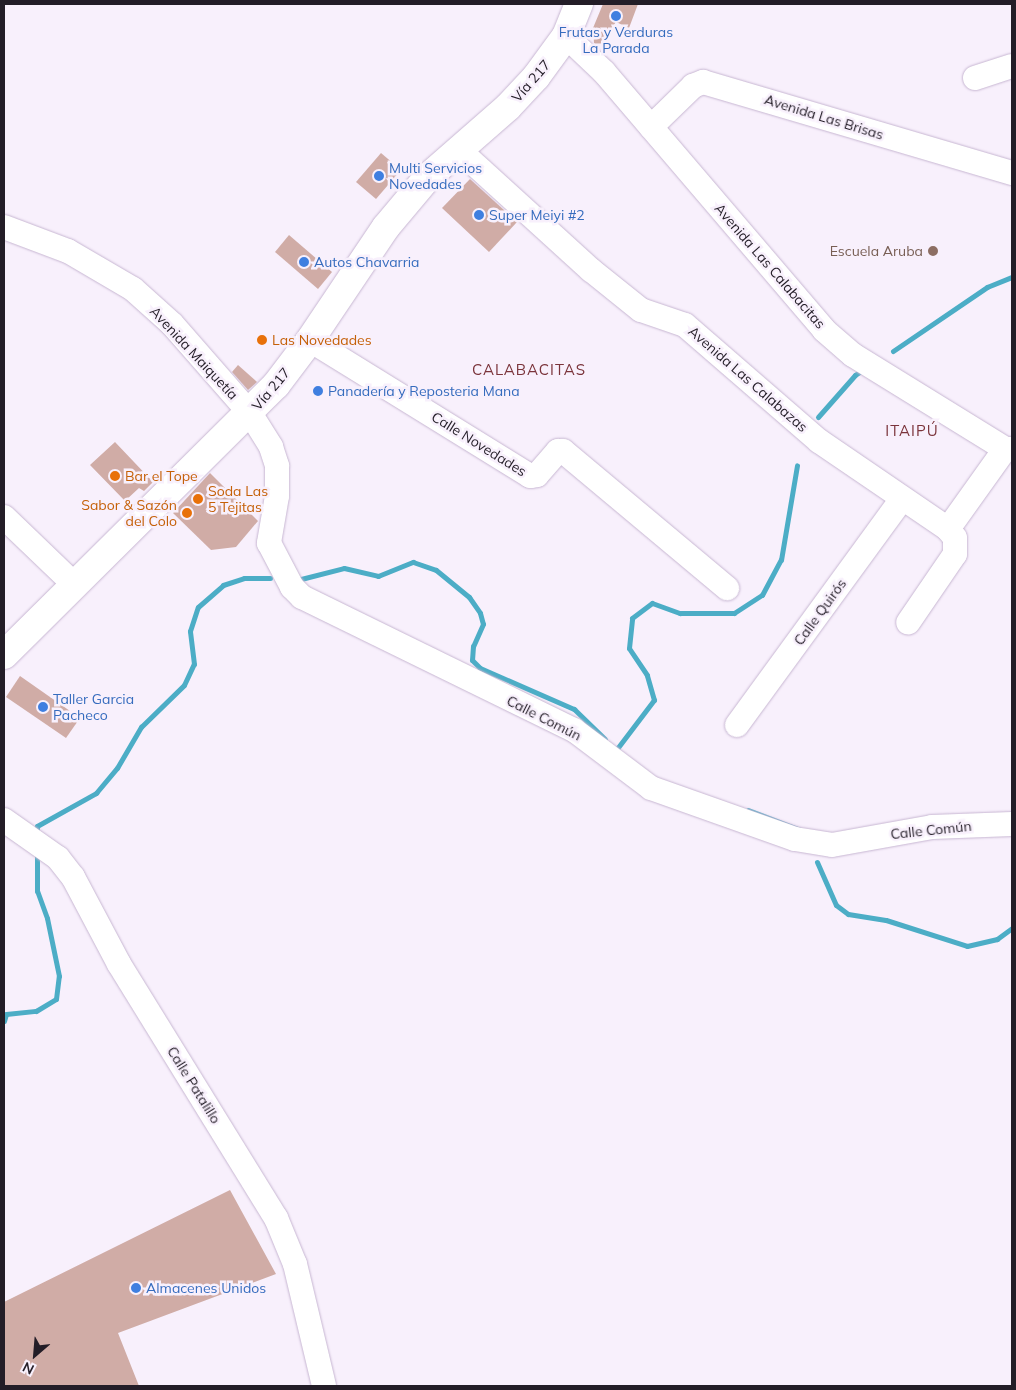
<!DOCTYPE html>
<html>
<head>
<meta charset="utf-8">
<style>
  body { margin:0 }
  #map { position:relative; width:1016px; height:1390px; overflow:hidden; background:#f8f0fc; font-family:Mulish,sans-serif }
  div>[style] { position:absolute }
  .stream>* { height:5px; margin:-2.5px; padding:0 2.5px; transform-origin:2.5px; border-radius:2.5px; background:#4cadc6 }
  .building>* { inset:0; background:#d0aca6 }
  .roads { filter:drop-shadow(0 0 1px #c7b6d2) drop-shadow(0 0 1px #c7b6d2) }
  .minor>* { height:24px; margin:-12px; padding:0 12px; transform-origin:12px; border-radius:12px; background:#fff }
  .major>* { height:28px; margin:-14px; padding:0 14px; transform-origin:14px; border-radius:14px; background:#fff }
  .dots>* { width:14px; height:14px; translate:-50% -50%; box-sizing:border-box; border:2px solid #f8f0fc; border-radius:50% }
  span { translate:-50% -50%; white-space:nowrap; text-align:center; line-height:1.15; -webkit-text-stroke:5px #f8f0fc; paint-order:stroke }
  .shop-label { font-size:14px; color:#366cbe }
  .left { translate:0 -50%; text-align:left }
  .street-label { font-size:14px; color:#231d27 }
  .education-label { font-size:14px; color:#785e54 }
  .right { translate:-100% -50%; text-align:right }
  .food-label { font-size:14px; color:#c56008 }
  .neighbourhood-label { font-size:15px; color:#7b343b; letter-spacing:1px }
  .frame { position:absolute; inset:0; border:5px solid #231d27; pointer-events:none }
  .north { position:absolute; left:10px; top:1330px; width:50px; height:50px; -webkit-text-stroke:4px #f8f0fc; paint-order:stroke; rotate:207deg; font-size:14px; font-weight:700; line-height:20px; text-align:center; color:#231d27 }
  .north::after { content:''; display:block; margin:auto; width:18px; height:22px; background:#231d27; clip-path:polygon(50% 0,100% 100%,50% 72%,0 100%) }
</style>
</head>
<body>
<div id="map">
  <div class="stream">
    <i style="left:893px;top:351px;width:114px;rotate:-34.2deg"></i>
    <i style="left:987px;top:287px;width:27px;rotate:-22deg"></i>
    <i style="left:818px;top:417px;width:56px;rotate:-48.6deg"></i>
    <i style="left:855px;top:375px;width:11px;rotate:-34deg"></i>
    <i style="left:301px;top:579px;width:44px;rotate:-14.3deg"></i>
    <i style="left:344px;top:568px;width:35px;rotate:13deg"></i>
    <i style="left:378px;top:576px;width:38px;rotate:-22deg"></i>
    <i style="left:413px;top:562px;width:24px;rotate:19deg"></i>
    <i style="left:436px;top:570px;width:43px;rotate:39.3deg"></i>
    <i style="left:469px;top:597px;width:19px;rotate:55deg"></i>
    <i style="left:480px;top:613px;width:11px;rotate:75deg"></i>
    <i style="left:483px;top:624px;width:24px;rotate:114deg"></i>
    <i style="left:473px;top:646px;width:14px;rotate:94deg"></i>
    <i style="left:472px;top:660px;width:11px;rotate:45deg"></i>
    <i style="left:480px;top:668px;width:103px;rotate:23.6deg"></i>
    <i style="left:574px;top:709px;width:43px;rotate:44.1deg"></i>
    <i style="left:616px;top:750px;width:63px;rotate:-52.8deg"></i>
    <i style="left:654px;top:700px;width:26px;rotate:-106deg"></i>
    <i style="left:647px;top:675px;width:32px;rotate:-124deg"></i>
    <i style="left:629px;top:648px;width:30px;rotate:-84deg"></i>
    <i style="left:632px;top:618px;width:25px;rotate:-37deg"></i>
    <i style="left:652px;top:603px;width:30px;rotate:20deg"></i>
    <i style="left:680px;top:613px;width:54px"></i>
    <i style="left:734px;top:613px;width:33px;rotate:-33deg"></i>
    <i style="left:762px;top:595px;width:40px;rotate:-62deg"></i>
    <i style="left:781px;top:560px;width:96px;rotate:-80.4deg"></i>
    <i style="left:748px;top:810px;width:59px;rotate:20.9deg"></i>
    <i style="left:37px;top:835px;width:9px;rotate:-90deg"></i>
    <i style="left:37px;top:826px;width:68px;rotate:-29.2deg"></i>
    <i style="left:96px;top:793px;width:33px;rotate:-50deg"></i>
    <i style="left:117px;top:768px;width:48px;rotate:-59.7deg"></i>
    <i style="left:141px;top:727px;width:60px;rotate:-44.3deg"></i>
    <i style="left:184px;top:685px;width:23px;rotate:-65deg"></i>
    <i style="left:194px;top:664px;width:33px;rotate:-97deg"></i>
    <i style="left:190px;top:631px;width:25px;rotate:-72deg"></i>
    <i style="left:198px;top:607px;width:33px;rotate:-41deg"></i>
    <i style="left:223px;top:585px;width:22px;rotate:-18deg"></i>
    <i style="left:244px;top:578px;width:26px"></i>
    <i style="left:817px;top:862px;width:47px;rotate:66.2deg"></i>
    <i style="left:836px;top:905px;width:15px;rotate:37deg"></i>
    <i style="left:848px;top:914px;width:38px;rotate:9deg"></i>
    <i style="left:886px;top:920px;width:85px;rotate:17.8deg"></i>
    <i style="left:967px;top:946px;width:31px;rotate:-13deg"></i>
    <i style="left:997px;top:939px;width:19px;rotate:-36deg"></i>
    <i style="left:4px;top:1021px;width:7px;rotate:-74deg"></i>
    <i style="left:6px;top:1014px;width:30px;rotate:-6deg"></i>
    <i style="left:36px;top:1011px;width:23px;rotate:-31deg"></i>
    <i style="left:56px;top:999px;width:23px;rotate:-83deg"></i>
    <i style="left:59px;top:976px;width:59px;rotate:-101.7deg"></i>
    <i style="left:47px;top:918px;width:29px;rotate:-110deg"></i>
    <i style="left:37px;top:891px;width:38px;rotate:-90deg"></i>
  </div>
  <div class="building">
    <i style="clip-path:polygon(603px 4px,638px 4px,629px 28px,616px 22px,598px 47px,594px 43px,593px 28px)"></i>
    <i style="clip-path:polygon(381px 153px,401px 170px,376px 199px,356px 182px)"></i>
    <i style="clip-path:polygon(470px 179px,517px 222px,489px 252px,442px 208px)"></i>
    <i style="clip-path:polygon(289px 235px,332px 272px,318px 289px,275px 252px)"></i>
    <i style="clip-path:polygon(238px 365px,257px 382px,248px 390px,232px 372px)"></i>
    <i style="clip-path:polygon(115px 442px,153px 482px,144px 491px,139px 488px,125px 501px,90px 465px)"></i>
    <i style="clip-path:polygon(210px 473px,258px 521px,236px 547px,211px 550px,173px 513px)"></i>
    <i style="clip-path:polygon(20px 676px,80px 718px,66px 738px,6px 697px)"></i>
    <i style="clip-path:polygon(230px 1190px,276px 1274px,118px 1333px,139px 1386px,4px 1386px,4px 1302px)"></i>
  </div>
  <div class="roads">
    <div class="minor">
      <i style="left:566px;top:36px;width:52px;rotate:43.5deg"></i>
      <i style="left:604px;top:72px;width:339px;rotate:49.5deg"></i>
      <i style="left:824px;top:330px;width:38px;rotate:41deg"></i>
      <i style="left:853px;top:355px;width:179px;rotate:31.7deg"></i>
      <i style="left:1005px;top:449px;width:7px"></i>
      <i style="left:975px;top:78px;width:39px;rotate:-18deg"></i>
      <i style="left:651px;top:127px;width:59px;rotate:-44.3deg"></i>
      <i style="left:693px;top:86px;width:11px;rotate:-22deg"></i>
      <i style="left:703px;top:82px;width:322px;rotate:16.4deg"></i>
      <i style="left:460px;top:151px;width:177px;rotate:42.3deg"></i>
      <i style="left:591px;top:270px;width:64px;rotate:38.7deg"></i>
      <i style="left:641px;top:310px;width:46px;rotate:18.8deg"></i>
      <i style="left:685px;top:325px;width:177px;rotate:40.9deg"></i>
      <i style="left:819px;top:441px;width:156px;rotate:34.3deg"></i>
      <i style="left:948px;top:529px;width:11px;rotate:52deg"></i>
      <i style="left:955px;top:538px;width:16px;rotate:90deg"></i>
      <i style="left:955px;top:554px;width:83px;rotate:124.3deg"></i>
      <i style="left:4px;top:227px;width:68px;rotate:20.6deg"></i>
      <i style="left:68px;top:251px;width:75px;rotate:30.3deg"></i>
      <i style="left:133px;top:289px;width:52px;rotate:41.9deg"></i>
      <i style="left:172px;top:324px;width:118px;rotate:48.8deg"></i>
      <i style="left:250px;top:413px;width:40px;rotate:58deg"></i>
      <i style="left:271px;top:447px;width:20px;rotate:72deg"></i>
      <i style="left:277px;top:466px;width:30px;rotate:90deg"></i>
      <i style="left:277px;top:496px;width:48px;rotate:99.7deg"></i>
      <i style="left:269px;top:543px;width:50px;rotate:62.4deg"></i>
      <i style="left:292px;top:587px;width:14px;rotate:45deg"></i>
      <i style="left:302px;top:597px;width:303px;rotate:26.1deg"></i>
      <i style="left:574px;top:730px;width:96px;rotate:37deg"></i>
      <i style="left:651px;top:788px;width:153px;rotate:19.5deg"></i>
      <i style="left:795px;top:839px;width:37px;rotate:9deg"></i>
      <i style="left:832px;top:845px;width:102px;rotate:-10.2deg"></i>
      <i style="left:932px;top:827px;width:80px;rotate:-2.1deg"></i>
      <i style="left:310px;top:340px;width:259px;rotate:31.7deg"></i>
      <i style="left:530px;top:476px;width:7px;rotate:-8deg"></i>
      <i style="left:537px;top:475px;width:32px;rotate:-49deg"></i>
      <i style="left:558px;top:451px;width:5px"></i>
      <i style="left:563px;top:451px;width:214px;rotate:39.9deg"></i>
      <i style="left:4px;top:517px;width:98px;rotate:43.8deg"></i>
      <i style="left:948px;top:529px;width:98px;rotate:-54.5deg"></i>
      <i style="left:737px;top:725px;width:280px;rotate:-53.9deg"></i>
      <i style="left:4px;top:820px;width:66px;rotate:35.1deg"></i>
      <i style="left:58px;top:858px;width:24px;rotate:52deg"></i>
      <i style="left:73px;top:877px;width:98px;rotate:62.1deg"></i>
      <i style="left:119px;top:964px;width:299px;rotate:58.3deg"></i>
      <i style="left:276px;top:1218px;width:50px;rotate:67.6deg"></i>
      <i style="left:295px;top:1264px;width:125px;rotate:76.6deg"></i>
    </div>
    <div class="major">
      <i style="left:4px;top:655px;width:383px;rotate:-44.8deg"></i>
      <i style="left:276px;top:385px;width:56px;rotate:-52.9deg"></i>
      <i style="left:310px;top:340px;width:136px;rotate:-56.1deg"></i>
      <i style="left:386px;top:227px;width:65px;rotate:-50deg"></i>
      <i style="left:428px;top:177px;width:106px;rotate:-41.2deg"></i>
      <i style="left:508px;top:107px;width:41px;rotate:-47deg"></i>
      <i style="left:536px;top:77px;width:51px;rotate:-53.8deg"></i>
      <i style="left:566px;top:36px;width:35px;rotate:-68deg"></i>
    </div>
  </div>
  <div class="dots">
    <i style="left:616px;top:16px;background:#3f7fe0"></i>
    <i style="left:379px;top:176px;background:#3f7fe0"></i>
    <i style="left:479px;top:215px;background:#3f7fe0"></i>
    <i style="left:933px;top:251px;background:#8d6e63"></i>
    <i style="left:304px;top:262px;background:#3f7fe0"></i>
    <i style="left:262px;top:340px;background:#e8710a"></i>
    <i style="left:318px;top:391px;background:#3f7fe0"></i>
    <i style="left:115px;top:476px;background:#e8710a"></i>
    <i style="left:198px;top:499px;background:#e8710a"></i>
    <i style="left:187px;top:513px;background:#e8710a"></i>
    <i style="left:43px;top:707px;background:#3f7fe0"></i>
    <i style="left:136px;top:1288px;background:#3f7fe0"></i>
  </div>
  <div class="shop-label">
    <span style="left:616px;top:40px">Frutas y Verduras<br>La Parada</span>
    <span class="left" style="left:389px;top:176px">Multi Servicios<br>Novedades</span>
    <span class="left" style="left:489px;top:215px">Super Meiyi #2</span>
    <span class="left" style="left:314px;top:262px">Autos Chavarria</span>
    <span class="left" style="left:328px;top:391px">Panadería y Reposteria Mana</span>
    <span class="left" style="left:53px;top:707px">Taller Garcia<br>Pacheco</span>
    <span class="left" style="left:146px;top:1288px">Almacenes Unidos</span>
  </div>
  <div class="street-label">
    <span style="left:531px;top:81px;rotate:-49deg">Vía 217</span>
    <span style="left:824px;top:117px;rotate:17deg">Avenida Las Brisas</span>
    <span style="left:770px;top:266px;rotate:49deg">Avenida Las Calabacitas</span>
    <span style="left:194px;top:353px;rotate:47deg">Avenida Maiquetía</span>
    <span style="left:748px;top:379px;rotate:41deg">Avenida Las Calabazas</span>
    <span style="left:271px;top:389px;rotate:-50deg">Vía 217</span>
    <span style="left:479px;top:444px;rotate:32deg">Calle Novedades</span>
    <span style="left:820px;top:612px;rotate:-54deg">Calle Quirós</span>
    <span style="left:544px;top:718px;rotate:27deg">Calle Común</span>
    <span style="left:931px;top:830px;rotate:-6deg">Calle Común</span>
    <span style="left:194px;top:1085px;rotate:58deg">Calle Patalillo</span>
  </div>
  <div class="education-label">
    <span class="right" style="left:923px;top:251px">Escuela Aruba</span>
  </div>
  <div class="food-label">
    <span class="left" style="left:272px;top:340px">Las Novedades</span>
    <span class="left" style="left:125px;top:476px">Bar el Tope</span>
    <span class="left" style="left:208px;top:499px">Soda Las<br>5 Tejitas</span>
    <span class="right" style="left:177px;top:513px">Sabor &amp; Sazón<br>del Colo</span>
  </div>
  <div class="neighbourhood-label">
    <span style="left:529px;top:370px">CALABACITAS</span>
    <span style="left:912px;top:431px">ITAIPÚ</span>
  </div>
  <div class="frame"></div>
  <div class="north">N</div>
</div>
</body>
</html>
